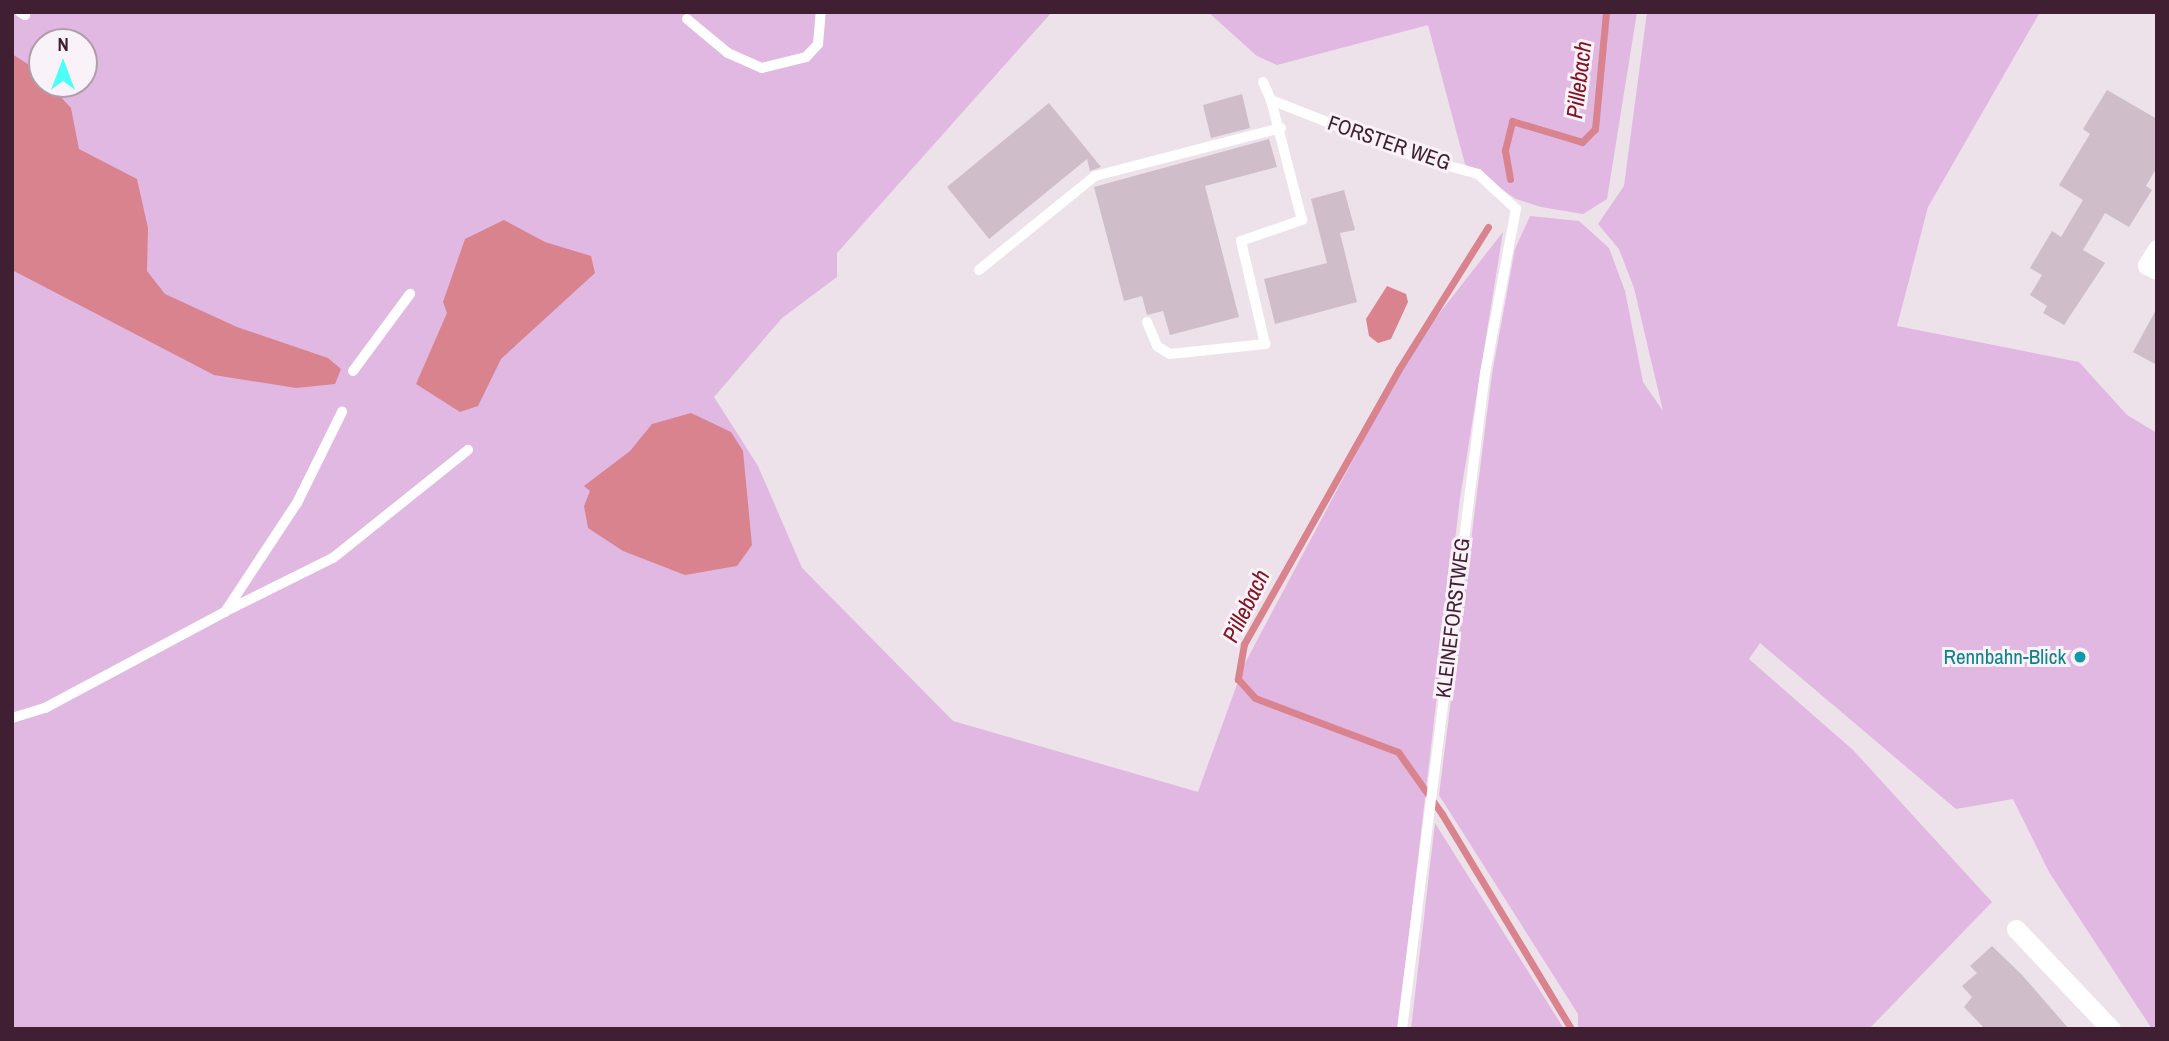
<!DOCTYPE html>
<html>
<head>
<meta charset="utf-8">
<style>
  body { margin:0 }
  #map { position:relative; width:2169px; height:1041px; overflow:hidden; background:#ede1ea; font-family:"Archivo Narrow",sans-serif }
  div>[style] { position:absolute }
  .green>* { inset:0; background:#e0b8e1 }
  .water>* { inset:0; background:#d9838f }
  .stream>* { height:7px; margin:-3.5px; padding:0 3.5px; transform-origin:3.5px; border-radius:3.5px; background:#d9838f }
  .building>* { inset:0; background:#cfbdca }
  .lane>* { height:10px; margin:-5px; padding:0 5px; transform-origin:5px; border-radius:5px; background:#fff }
  .street>* { height:19px; margin:-9.5px; padding:0 9.5px; transform-origin:9.5px; border-radius:9.5px; background:#fff }
  .dots>* { width:19px; height:19px; translate:-50% -50%; box-sizing:border-box; border:4px solid #f9f2f8; border-radius:50% }
  span { translate:-50% -50%; white-space:nowrap; text-align:center; line-height:1.15; -webkit-text-stroke:6px #f9f2f8; paint-order:stroke }
  .street-label { font-size:21px; color:#401f32 }
  .culture-label { font-size:21px; color:#0d838f }
  .right { translate:-100% -50%; text-align:right }
  .water-label { font-size:23px; color:#831321; font-style:italic }
  .frame { position:absolute; inset:0; border:14px solid #401f32; pointer-events:none }
  .north { position:absolute; left:28px; top:28px; width:70px; height:70px; box-sizing:border-box; background:#f9f2f8; border:2px solid #af9ea9; border-radius:50%; rotate:0deg; font-size:19px; font-weight:700; line-height:28px; text-align:center; color:#401f32 }
  .north::after { content:''; display:block; margin:auto; width:24px; height:32px; background:#4efff7; clip-path:polygon(50% 0,100% 100%,50% 72%,0 100%) }
</style>
</head>
<body>
<div id="map">
  <div class="green">
    <i style="clip-path:polygon(evenodd,12px 12px,1052px 12px,837px 253px,837px 277px,782px 318px,714px 397px,758px 466px,802px 568px,953px 721px,1198px 792px,1244px 665px,1413px 347px,1503px 232px,1460px 498px,1398px 1029px,12px 1029px,12px 12px,42px 42px,84px 42px,84px 84px,42px 84px,42px 42px)"></i>
    <i style="clip-path:polygon(1208px 12px,1637px 12px,1607px 199px,1583px 214px,1541px 207px,1516px 199px,1465px 164px,1428px 25px,1277px 65px,1257px 56px)"></i>
    <i style="clip-path:polygon(1647px 12px,2040px 12px,1928px 207px,1897px 326px,2079px 362px,2127px 415px,2157px 433px,2157px 1029px,2152px 1029px,2049px 872px,2013px 799px,1956px 809px,1760px 643px,1749px 659px,1853px 750px,1992px 902px,1869px 1029px,1578px 1029px,1578px 1014px,1439px 795px,1492px 374px,1515px 249px,1530px 216px,1579px 221px,1609px 248px,1625px 291px,1643px 382px,1663px 411px,1634px 288px,1619px 249px,1598px 224px,1624px 186px)"></i>
    <i style="clip-path:polygon(1435px 823px,1564px 1029px,1411px 1029px)"></i>
  </div>
  <div class="water">
    <i style="clip-path:polygon(12px 54px,34px 68px,42px 84px,49px 84px,71px 108px,79px 149px,137px 179px,148px 228px,147px 271px,165px 294px,237px 327px,328px 358px,341px 369px,335px 384px,296px 388px,214px 375px,12px 270px)"></i>
    <i style="clip-path:polygon(504px 220px,545px 242px,591px 256px,595px 273px,501px 359px,478px 406px,460px 412px,416px 384px,447px 313px,443px 302px,465px 239px)"></i>
    <i style="clip-path:polygon(1387px 286px,1406px 294px,1408px 302px,1391px 339px,1378px 343px,1369px 336px,1366px 319px)"></i>
    <i style="clip-path:polygon(691px 413px,731px 432px,743px 451px,752px 545px,737px 566px,685px 575px,623px 551px,588px 528px,584px 506px,590px 491px,584px 486px,630px 451px,652px 424px)"></i>
  </div>
  <div class="stream">
    <i style="left:1510px;top:179px;width:29px;rotate:-100deg"></i>
    <i style="left:1505px;top:150px;width:30px;rotate:-76deg"></i>
    <i style="left:1512px;top:121px;width:73px;rotate:16.7deg"></i>
    <i style="left:1582px;top:142px;width:18px;rotate:-45deg"></i>
    <i style="left:1595px;top:129px;width:118px;rotate:-84.6deg"></i>
    <i style="left:1488px;top:227px;width:168px;rotate:122.1deg"></i>
    <i style="left:1399px;top:369px;width:316px;rotate:119.4deg"></i>
    <i style="left:1244px;top:644px;width:36px;rotate:100deg"></i>
    <i style="left:1238px;top:679px;width:25px;rotate:48deg"></i>
    <i style="left:1255px;top:698px;width:153px;rotate:20.7deg"></i>
    <i style="left:1398px;top:752px;width:76px;rotate:54.6deg"></i>
    <i style="left:1442px;top:814px;width:251px;rotate:59deg"></i>
  </div>
  <div class="building">
    <i style="clip-path:polygon(2107px 90px,2157px 119px,2157px 167px,2146px 186px,2152px 190px,2129px 227px,2105px 213px,2083px 250px,2105px 263px,2064px 325px,2043px 313px,2047px 306px,2030px 295px,2042px 275px,2030px 268px,2052px 231px,2061px 237px,2083px 200px,2059px 185px,2090px 134px,2083px 129px)"></i>
    <i style="clip-path:polygon(1242px 94px,1250px 128px,1211px 138px,1203px 105px)"></i>
    <i style="clip-path:polygon(1049px 103px,1101px 167px,1090px 171px,1087px 159px,989px 239px,947px 187px)"></i>
    <i style="clip-path:polygon(1269px 139px,1277px 167px,1205px 186px,1239px 317px,1170px 335px,1163px 311px,1147px 315px,1142px 296px,1124px 301px,1094px 187px)"></i>
    <i style="clip-path:polygon(1344px 190px,1355px 230px,1340px 233px,1357px 302px,1275px 324px,1264px 279px,1327px 263px,1311px 199px)"></i>
    <i style="clip-path:polygon(2157px 308px,2157px 365px,2133px 352px)"></i>
    <i style="clip-path:polygon(1992px 946px,2022px 975px,2069px 1029px,1985px 1029px,1964px 1007px,1972px 997px,1962px 986px,1977px 973px,1970px 966px)"></i>
  </div>
  <div class="lane">
    <i style="left:20px;top:12px;width:6px;rotate:31deg"></i>
    <i style="left:687px;top:19px;width:53px;rotate:39.7deg"></i>
    <i style="left:728px;top:53px;width:37px;rotate:24deg"></i>
    <i style="left:762px;top:68px;width:45px;rotate:-14deg"></i>
    <i style="left:806px;top:57px;width:18px;rotate:-47deg"></i>
    <i style="left:818px;top:44px;width:32px;rotate:-85deg"></i>
    <i style="left:1263px;top:82px;width:20px;rotate:66deg"></i>
    <i style="left:1271px;top:100px;width:156px;rotate:21.5deg"></i>
    <i style="left:1416px;top:157px;width:64px;rotate:15.3deg"></i>
    <i style="left:1478px;top:174px;width:52px;rotate:42.6deg"></i>
    <i style="left:1516px;top:209px;width:167px;rotate:100.7deg"></i>
    <i style="left:1485px;top:373px;width:661px;rotate:97.21deg"></i>
    <i style="left:979px;top:270px;width:149px;rotate:-39deg"></i>
    <i style="left:1095px;top:176px;width:192px;rotate:-14.5deg"></i>
    <i style="left:1147px;top:322px;width:26px;rotate:67deg"></i>
    <i style="left:1157px;top:346px;width:15px;rotate:32deg"></i>
    <i style="left:1170px;top:354px;width:96px;rotate:-6deg"></i>
    <i style="left:1265px;top:344px;width:106px;rotate:-103.1deg"></i>
    <i style="left:1241px;top:241px;width:65px;rotate:-19deg"></i>
    <i style="left:1302px;top:220px;width:124px;rotate:-104.5deg"></i>
    <i style="left:353px;top:371px;width:96px;rotate:-53.5deg"></i>
    <i style="left:226px;top:611px;width:119px;rotate:-26.4deg"></i>
    <i style="left:333px;top:558px;width:173px;rotate:-38.7deg"></i>
    <i style="left:12px;top:718px;width:34px;rotate:-17deg"></i>
    <i style="left:45px;top:708px;width:204px;rotate:-28.1deg"></i>
    <i style="left:225px;top:612px;width:131px;rotate:-56.6deg"></i>
    <i style="left:297px;top:503px;width:102px;rotate:-63.7deg"></i>
  </div>
  <div class="street">
    <i style="left:2157px;top:249px;width:19px;rotate:122deg"></i>
    <i style="left:2147px;top:265px;width:11px;rotate:27deg"></i>
    <i style="left:2016px;top:929px;width:138px;rotate:46.5deg"></i>
  </div>
  <div class="dots">
    <i style="left:2080px;top:657px;background:#0f9aa8"></i>
  </div>
  <div class="street-label">
    <span style="left:1389px;top:143px;rotate:19deg">FORSTER WEG</span>
    <span style="left:1453px;top:618px;rotate:-83deg">KLEINEFORSTWEG</span>
  </div>
  <div class="culture-label">
    <span class="right" style="left:2066px;top:657px">Rennbahn-Blick</span>
  </div>
  <div class="water-label">
    <span style="left:1579px;top:80px;rotate:-83deg">Pillebach</span>
    <span style="left:1246px;top:606px;rotate:-64deg">Pillebach</span>
  </div>
  <div class="frame"></div>
  <div class="north">N</div>
</div>
</body>
</html>
